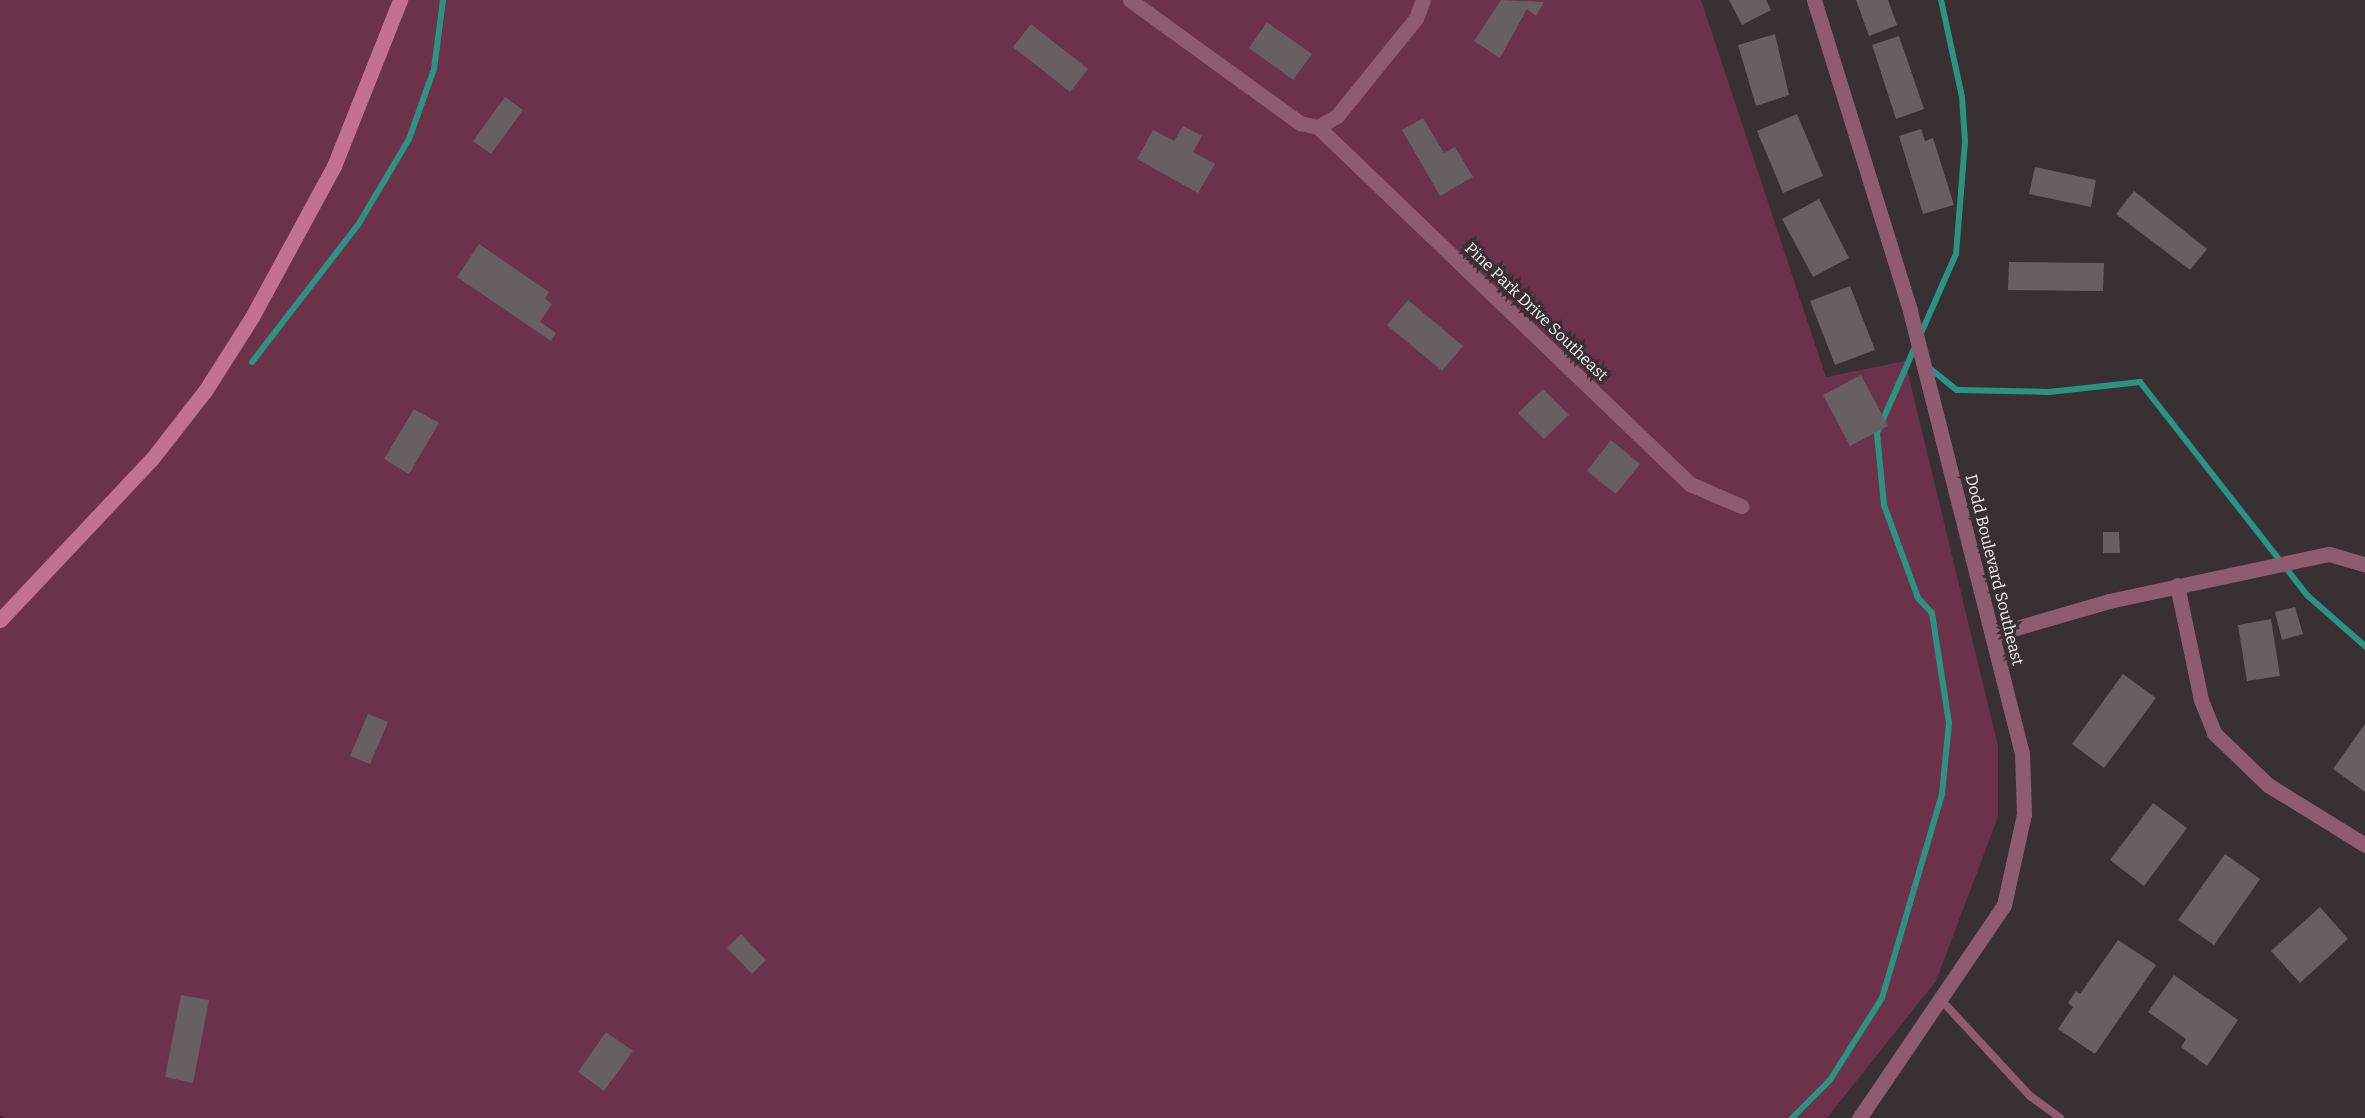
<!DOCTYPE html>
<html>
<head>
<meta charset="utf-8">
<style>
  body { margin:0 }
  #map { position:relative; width:2365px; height:1118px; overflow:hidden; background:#383033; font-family:Bitter,serif }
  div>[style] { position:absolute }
  .green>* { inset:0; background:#6b3249 }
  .stream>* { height:6px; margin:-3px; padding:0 3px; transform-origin:3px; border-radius:3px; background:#2b9381 }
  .building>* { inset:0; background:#685f62 }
  .lane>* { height:8px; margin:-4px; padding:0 4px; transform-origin:4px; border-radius:4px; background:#8f5c6f }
  .street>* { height:15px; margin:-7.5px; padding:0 7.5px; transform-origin:7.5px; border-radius:7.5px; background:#8f5c6f }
  .secondary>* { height:15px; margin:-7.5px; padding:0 7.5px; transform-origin:7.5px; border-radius:7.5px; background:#c27291 }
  span { translate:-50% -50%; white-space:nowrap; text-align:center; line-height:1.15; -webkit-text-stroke:6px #383033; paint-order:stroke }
  .street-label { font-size:16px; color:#f6f1f3 }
</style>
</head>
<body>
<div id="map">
  <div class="green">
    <i style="clip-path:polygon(0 0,1701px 0,1826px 377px,1905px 361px,1998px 746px,1998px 817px,1936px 981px,1827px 1118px,5px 1118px,0 1115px)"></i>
  </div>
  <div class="stream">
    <i style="left:252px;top:362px;width:173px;rotate:-52.3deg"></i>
    <i style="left:358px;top:225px;width:100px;rotate:-59.3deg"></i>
    <i style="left:409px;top:139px;width:74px;rotate:-70.3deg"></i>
    <i style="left:434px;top:69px;width:70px;rotate:-82.6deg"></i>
    <i style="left:1927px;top:366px;width:38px;rotate:39deg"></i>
    <i style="left:1957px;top:390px;width:92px;rotate:1.2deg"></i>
    <i style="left:2049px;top:392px;width:92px;rotate:-6.3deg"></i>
    <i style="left:2140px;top:382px;width:272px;rotate:51.9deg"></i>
    <i style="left:2308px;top:596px;width:76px;rotate:41.3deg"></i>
    <i style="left:1792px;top:1118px;width:54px;rotate:-45deg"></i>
    <i style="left:1830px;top:1080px;width:97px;rotate:-57.6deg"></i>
    <i style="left:1882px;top:998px;width:213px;rotate:-73.6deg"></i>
    <i style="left:1942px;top:794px;width:71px;rotate:-84.4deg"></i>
    <i style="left:1949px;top:723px;width:111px;rotate:-98.8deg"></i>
    <i style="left:1932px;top:613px;width:21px;rotate:-133deg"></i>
    <i style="left:1918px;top:598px;width:99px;rotate:-110.1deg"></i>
    <i style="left:1884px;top:505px;width:72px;rotate:-95.6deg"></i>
    <i style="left:1877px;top:433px;width:196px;rotate:-66.2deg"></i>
    <i style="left:1956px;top:254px;width:113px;rotate:-85.4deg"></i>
    <i style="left:1965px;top:141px;width:44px;rotate:-93.9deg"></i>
    <i style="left:1962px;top:97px;width:99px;rotate:-102.2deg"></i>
  </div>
  <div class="building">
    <i style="clip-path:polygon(1501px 0,1544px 2px,1536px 16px,1527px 9px,1500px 58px,1474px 41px)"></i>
    <i style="clip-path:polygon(1729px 0,1766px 0,1771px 10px,1742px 25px)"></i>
    <i style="clip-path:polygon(1856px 0,1888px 0,1897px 25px,1869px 36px)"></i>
    <i style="clip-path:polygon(1267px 22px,1312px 54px,1293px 80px,1249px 48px)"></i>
    <i style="clip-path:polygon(1031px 24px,1088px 69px,1070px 92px,1013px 47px)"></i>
    <i style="clip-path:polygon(1775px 34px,1789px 95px,1756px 106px,1738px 45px)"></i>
    <i style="clip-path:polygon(1899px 36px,1924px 109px,1896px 119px,1872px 45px)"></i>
    <i style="clip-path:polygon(505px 97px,523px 110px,491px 154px,473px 141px)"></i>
    <i style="clip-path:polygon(1797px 114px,1823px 176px,1783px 193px,1757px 131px)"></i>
    <i style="clip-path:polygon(1423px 118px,1444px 153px,1455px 147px,1473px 177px,1440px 196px,1402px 130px)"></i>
    <i style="clip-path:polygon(1183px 126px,1202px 136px,1193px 152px,1215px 164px,1198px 193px,1137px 159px,1153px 130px,1174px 141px)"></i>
    <i style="clip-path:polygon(1921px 129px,1925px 141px,1933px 138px,1954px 205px,1923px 214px,1899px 136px)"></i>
    <i style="clip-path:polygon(2035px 167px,2096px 180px,2091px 207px,2029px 194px)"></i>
    <i style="clip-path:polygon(2134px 191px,2207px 249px,2190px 270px,2116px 214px)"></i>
    <i style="clip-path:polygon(1819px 199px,1849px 258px,1813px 277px,1782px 219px)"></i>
    <i style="clip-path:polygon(479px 244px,549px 292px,545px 299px,552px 304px,540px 322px,556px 333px,551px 341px,457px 277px)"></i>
    <i style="clip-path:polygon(2009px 262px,2104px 263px,2103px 291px,2008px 290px)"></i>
    <i style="clip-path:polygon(1850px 286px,1875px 350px,1835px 365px,1810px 301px)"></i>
    <i style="clip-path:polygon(1408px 300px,1463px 346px,1442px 371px,1387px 325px)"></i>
    <i style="clip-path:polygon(1861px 375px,1888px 426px,1850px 446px,1823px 395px)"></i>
    <i style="clip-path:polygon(1543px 389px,1569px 415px,1544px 439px,1518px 413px)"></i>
    <i style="clip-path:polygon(414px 409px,439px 423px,409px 474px,384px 459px)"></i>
    <i style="clip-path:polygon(1611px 440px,1640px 464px,1616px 494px,1587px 471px)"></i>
    <i style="clip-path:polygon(2103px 532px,2119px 532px,2120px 553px,2103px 553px)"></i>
    <i style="clip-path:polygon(2295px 607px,2303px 634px,2282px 640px,2275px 612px)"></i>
    <i style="clip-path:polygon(2271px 619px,2280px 676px,2247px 681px,2238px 625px)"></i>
    <i style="clip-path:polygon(2123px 674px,2156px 698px,2104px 768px,2072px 744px)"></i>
    <i style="clip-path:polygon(368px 714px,388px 722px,370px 764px,350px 756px)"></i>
    <i style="clip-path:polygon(2365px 724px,2365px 792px,2333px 769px)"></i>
    <i style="clip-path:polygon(2153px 803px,2187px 828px,2144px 886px,2110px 860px)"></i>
    <i style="clip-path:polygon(2225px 854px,2260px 879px,2214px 945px,2178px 920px)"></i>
    <i style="clip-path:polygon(2320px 907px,2348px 939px,2300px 983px,2271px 951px)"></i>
    <i style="clip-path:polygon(741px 934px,766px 960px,752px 974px,727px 948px)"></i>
    <i style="clip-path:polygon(2118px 940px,2156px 965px,2095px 1054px,2058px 1029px,2073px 1007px,2068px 1003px,2076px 991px,2080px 994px)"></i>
    <i style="clip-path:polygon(2174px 975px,2238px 1020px,2207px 1066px,2181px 1047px,2186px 1039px,2148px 1012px)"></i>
    <i style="clip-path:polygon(181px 995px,209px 1000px,193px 1083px,165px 1077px)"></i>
    <i style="clip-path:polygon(606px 1032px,633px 1051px,604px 1091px,578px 1072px)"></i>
  </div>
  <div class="lane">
    <i style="left:1943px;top:1002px;width:128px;rotate:47.2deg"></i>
    <i style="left:2030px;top:1096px;width:37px;rotate:36deg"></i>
  </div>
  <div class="street">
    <i style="left:1130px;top:0;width:210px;rotate:35.9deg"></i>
    <i style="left:1300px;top:123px;width:18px;rotate:13deg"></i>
    <i style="left:1318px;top:127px;width:22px;rotate:-30deg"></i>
    <i style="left:1337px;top:116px;width:126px;rotate:-51.1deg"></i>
    <i style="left:1416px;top:18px;width:19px;rotate:-69deg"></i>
    <i style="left:1814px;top:0;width:325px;rotate:72.8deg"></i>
    <i style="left:1910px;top:311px;width:456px;rotate:75.8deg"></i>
    <i style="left:2022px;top:753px;width:61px;rotate:88.1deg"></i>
    <i style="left:2024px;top:814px;width:93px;rotate:102.4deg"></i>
    <i style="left:2004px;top:905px;width:258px;rotate:124.2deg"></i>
    <i style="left:1318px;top:127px;width:516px;rotate:43.82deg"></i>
    <i style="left:1690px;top:484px;width:56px;rotate:23.3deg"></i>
    <i style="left:2177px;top:585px;width:117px;rotate:78.2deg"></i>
    <i style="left:2201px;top:700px;width:35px;rotate:68deg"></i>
    <i style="left:2214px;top:733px;width:75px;rotate:43.9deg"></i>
    <i style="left:2268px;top:785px;width:114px;rotate:31.7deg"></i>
    <i style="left:1992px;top:635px;width:122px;rotate:-16.2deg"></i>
    <i style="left:2109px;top:601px;width:225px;rotate:-12.1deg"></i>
    <i style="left:2329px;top:554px;width:37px;rotate:16deg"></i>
  </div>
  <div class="secondary">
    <i style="left:0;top:620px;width:220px;rotate:-46.7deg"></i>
    <i style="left:151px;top:460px;width:88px;rotate:-52deg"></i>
    <i style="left:205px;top:391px;width:88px;rotate:-57.6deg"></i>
    <i style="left:252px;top:317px;width:172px;rotate:-61.5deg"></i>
    <i style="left:334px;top:166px;width:179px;rotate:-68.3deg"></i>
  </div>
  <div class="street-label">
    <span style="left:1536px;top:312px;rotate:44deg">Pine Park Drive Southeast</span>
    <span style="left:1994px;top:570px;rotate:76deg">Dodd Boulevard Southeast</span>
  </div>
</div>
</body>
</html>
